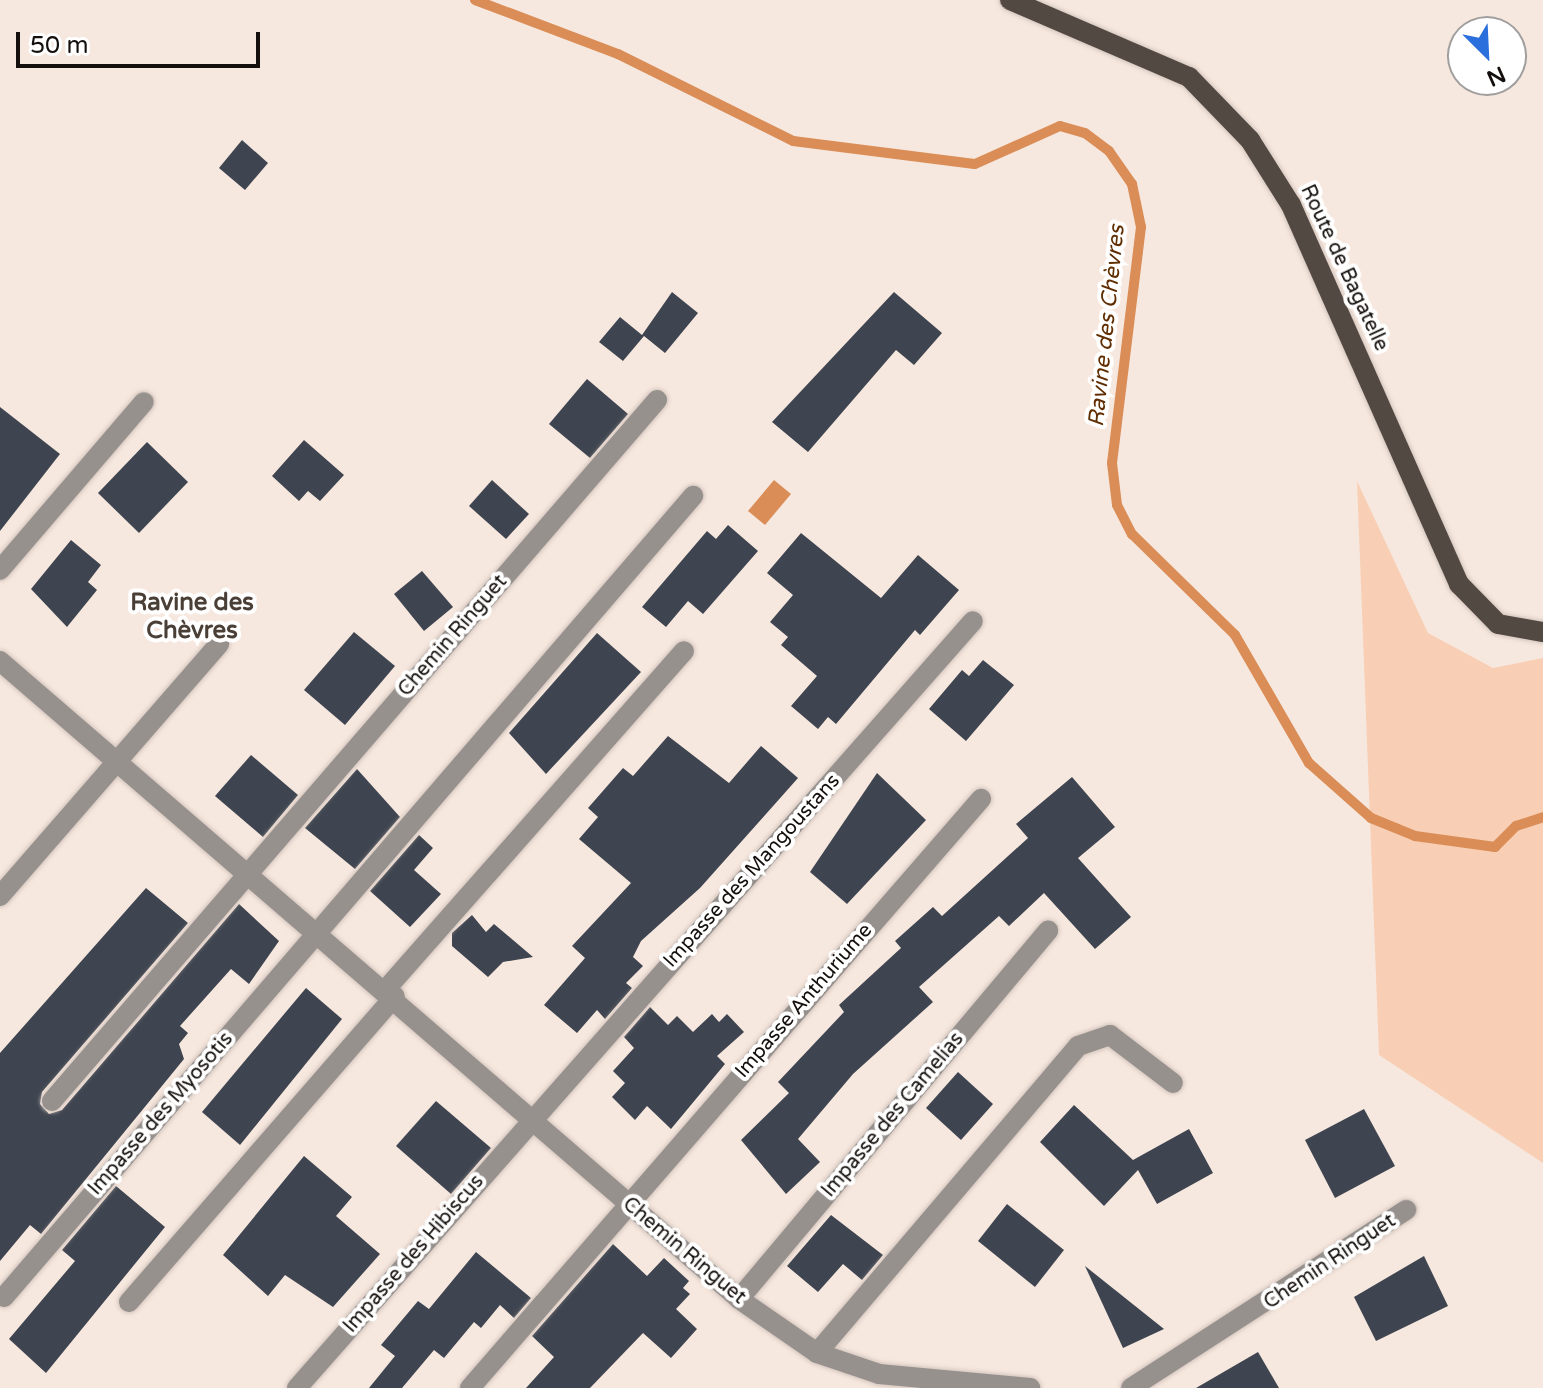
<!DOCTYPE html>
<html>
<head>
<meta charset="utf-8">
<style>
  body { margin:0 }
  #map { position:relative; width:1543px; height:1388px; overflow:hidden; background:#f7e8df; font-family:"Varela Round",sans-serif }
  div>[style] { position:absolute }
  .green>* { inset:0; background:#f8cfb5 }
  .water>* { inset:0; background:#da8d56 }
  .stream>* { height:10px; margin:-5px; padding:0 5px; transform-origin:5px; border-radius:5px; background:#da8d56 }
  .building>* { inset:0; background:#3f4550 }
  .roads { filter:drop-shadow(0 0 2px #d3c5bd) drop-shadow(0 0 2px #d3c5bd) }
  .minor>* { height:20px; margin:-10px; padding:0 10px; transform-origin:10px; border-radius:10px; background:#97918e }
  .major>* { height:20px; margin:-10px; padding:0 10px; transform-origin:10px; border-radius:10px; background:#534943 }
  span { translate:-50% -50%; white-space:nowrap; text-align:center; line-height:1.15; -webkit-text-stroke:8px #fff; paint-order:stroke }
  .street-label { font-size:20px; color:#140f0c }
  .water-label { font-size:22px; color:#5f2d00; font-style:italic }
  .quarter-label { font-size:24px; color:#4a3f37; font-weight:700 }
  .north { position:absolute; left:1447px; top:16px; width:80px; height:80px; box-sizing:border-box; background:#fff; border:2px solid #a19f9e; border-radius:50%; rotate:156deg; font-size:22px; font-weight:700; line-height:32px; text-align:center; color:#140f0c }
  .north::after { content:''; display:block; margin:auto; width:28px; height:36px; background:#2a6fdb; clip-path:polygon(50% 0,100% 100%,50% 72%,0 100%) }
  .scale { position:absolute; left:16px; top:32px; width:244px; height:36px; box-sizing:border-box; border:4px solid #140f0c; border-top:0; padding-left:10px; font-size:24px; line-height:28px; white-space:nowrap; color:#140f0c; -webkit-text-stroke:6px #fff; paint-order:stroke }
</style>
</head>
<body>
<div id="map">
  <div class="green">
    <i style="clip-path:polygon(1357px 481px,1428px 633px,1493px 668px,1543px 658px,1543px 1163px,1379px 1055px)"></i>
  </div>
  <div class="water">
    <i style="clip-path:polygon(774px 480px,791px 494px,765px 525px,748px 511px)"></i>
  </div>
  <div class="stream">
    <i style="left:475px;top:0;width:153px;rotate:20.7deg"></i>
    <i style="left:618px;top:54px;width:195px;rotate:26.4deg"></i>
    <i style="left:793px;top:141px;width:183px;rotate:7.2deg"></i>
    <i style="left:975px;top:164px;width:93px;rotate:-24.1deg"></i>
    <i style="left:1060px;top:126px;width:26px;rotate:16deg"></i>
    <i style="left:1085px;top:133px;width:30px;rotate:37deg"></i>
    <i style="left:1109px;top:151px;width:40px;rotate:55.1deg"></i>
    <i style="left:1132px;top:184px;width:44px;rotate:78.2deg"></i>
    <i style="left:1141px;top:227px;width:238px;rotate:97deg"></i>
    <i style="left:1112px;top:463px;width:42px;rotate:83.2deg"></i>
    <i style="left:1117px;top:505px;width:33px;rotate:63deg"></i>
    <i style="left:1132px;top:534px;width:144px;rotate:44.4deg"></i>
    <i style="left:1235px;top:635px;width:148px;rotate:60deg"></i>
    <i style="left:1309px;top:763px;width:83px;rotate:41.6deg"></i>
    <i style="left:1371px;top:818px;width:48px;rotate:22.2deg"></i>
    <i style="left:1415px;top:836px;width:81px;rotate:7.8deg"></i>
    <i style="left:1495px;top:847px;width:30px;rotate:-45deg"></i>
    <i style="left:1516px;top:826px;width:28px;rotate:-18deg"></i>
  </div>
  <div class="building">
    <i style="clip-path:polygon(242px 140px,268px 163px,245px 190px,219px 168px)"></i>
    <i style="clip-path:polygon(672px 292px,698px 313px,665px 353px,644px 336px,623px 361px,599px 342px,620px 317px,642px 335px)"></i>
    <i style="clip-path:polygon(894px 292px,942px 333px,914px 365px,896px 350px,808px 452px,772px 422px)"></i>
    <i style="clip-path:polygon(587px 379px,628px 414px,590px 458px,549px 424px)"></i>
    <i style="clip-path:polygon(0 407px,60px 454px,0 531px)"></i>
    <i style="clip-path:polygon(304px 440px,344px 475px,320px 501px,308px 491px,299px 501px,272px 476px)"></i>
    <i style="clip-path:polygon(147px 442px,188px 482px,139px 533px,98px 493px)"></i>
    <i style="clip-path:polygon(492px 480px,529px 514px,506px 539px,469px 506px)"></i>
    <i style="clip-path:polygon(728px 525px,758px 551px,703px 614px,688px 601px,666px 627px,642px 607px,707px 531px,716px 539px)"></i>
    <i style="clip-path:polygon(801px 533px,881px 598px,918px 555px,959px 590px,920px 635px,915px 630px,836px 724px,828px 717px,818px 729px,791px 706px,817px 676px,781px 645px,788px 637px,770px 622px,793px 595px,767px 573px)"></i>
    <i style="clip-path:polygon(71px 540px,101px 565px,88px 582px,97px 590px,67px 627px,31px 589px)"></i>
    <i style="clip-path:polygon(422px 571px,453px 607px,424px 631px,394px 594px)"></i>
    <i style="clip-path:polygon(354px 632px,395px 666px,345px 725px,304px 690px)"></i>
    <i style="clip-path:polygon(597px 633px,641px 672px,546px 774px,509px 733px)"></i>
    <i style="clip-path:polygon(983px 660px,1014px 685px,966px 741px,929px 709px,962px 670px,969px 676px)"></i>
    <i style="clip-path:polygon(668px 736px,729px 783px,761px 746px,798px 778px,700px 888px,641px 941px,633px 957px,643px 966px,626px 983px,632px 988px,605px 1019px,597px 1010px,577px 1033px,544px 1005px,585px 958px,572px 946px,631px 883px,579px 839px,598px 817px,588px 808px,623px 768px,633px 776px)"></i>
    <i style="clip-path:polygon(251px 755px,298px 795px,263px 837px,215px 796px)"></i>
    <i style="clip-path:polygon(357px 769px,400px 817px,355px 869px,305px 828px)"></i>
    <i style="clip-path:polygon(877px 773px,926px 820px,847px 904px,810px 872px)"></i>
    <i style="clip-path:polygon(1072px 777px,1115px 827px,1078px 858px,1131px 917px,1095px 949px,1044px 893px,1009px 926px,999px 916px,919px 987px,933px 1002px,853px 1074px,798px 1139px,820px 1162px,786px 1194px,741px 1140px,789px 1093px,778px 1082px,844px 1012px,839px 1005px,901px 948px,895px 941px,933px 907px,942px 916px,1028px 838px,1016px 824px)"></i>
    <i style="clip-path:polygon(419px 835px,433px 848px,414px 870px,441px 894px,410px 927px,370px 891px)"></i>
    <i style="clip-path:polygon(146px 888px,188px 923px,42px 1092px,40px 1104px,49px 1114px,62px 1110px,239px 904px,279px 941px,249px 984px,231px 969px,180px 1026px,188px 1033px,179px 1044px,184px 1059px,41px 1234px,30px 1225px,0 1261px,0 1053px)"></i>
    <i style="clip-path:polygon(472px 915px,486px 932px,494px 924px,533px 957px,503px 962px,488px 977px,452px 946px,452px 933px)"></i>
    <i style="clip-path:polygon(306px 988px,342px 1019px,240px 1145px,202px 1112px)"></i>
    <i style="clip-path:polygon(650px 1007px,668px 1025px,677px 1016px,693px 1032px,712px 1014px,719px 1022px,727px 1014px,744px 1032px,717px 1056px,725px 1064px,671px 1129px,647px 1106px,635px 1120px,612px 1097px,625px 1083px,613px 1071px,634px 1048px,624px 1037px)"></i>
    <i style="clip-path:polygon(958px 1072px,993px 1104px,961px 1140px,926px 1108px)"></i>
    <i style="clip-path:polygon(436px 1101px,491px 1148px,451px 1194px,396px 1146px)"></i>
    <i style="clip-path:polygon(1074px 1105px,1133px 1160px,1189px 1129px,1213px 1173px,1157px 1204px,1138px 1170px,1104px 1206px,1040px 1142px)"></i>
    <i style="clip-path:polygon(1364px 1109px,1395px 1166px,1335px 1198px,1305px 1140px)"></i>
    <i style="clip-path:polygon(304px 1156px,352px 1197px,336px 1216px,380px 1254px,333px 1307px,285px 1275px,268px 1296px,223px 1255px)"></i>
    <i style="clip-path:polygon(116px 1186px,165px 1227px,46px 1373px,9px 1339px,75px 1261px,62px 1250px)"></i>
    <i style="clip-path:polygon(1007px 1204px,1064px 1250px,1035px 1287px,978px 1241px)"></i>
    <i style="clip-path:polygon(831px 1215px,883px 1255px,862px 1280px,843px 1264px,818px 1292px,787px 1266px)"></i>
    <i style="clip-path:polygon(613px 1244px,647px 1276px,664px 1258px,689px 1281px,683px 1288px,690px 1294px,676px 1309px,697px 1329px,671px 1358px,643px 1333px,590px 1388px,526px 1388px,554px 1357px,532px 1336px)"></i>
    <i style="clip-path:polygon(476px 1252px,531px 1298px,514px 1318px,500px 1305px,481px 1328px,474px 1322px,444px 1358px,434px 1350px,402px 1388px,369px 1388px,395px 1356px,381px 1345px,418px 1301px,429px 1309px)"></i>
    <i style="clip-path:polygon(1424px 1256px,1448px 1306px,1376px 1341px,1354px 1297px)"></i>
    <i style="clip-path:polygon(1085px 1266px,1164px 1329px,1123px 1348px)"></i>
    <i style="clip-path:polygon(1258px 1352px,1279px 1388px,1196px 1388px)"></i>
  </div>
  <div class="roads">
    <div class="minor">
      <i style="left:0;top:570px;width:221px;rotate:-49.4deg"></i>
      <i style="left:0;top:661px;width:976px;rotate:40.8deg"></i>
      <i style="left:739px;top:1299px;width:95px;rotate:34.7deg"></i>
      <i style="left:817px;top:1353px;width:65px;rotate:18.7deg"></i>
      <i style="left:879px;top:1374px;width:152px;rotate:5.3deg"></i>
      <i style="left:0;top:896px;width:334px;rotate:-49deg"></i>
      <i style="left:387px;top:988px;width:449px;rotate:-48.6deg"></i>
      <i style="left:52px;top:1101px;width:926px;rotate:-49.2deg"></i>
      <i style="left:4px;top:1297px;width:1057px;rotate:-49.3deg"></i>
      <i style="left:739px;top:1299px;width:481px;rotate:-50deg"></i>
      <i style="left:129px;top:1302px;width:405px;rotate:-49deg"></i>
      <i style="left:817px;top:1353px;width:403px;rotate:-49.6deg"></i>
      <i style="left:1078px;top:1046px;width:34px;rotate:-19deg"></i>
      <i style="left:1110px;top:1035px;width:79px;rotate:37.3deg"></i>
      <i style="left:297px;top:1388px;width:1022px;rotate:-48.61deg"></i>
      <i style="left:470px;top:1388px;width:780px;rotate:-49.06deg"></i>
      <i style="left:1131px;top:1388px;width:328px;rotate:-32.9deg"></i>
    </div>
    <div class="major">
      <i style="left:1010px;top:0;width:195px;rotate:23.3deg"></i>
      <i style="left:1189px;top:77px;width:88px;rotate:45.9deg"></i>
      <i style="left:1250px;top:140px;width:77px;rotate:57.8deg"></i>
      <i style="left:1291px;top:205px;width:415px;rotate:66.1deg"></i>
      <i style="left:1459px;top:584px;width:56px;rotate:45.7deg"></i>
      <i style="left:1498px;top:624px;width:46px;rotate:10.1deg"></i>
    </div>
  </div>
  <div class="street-label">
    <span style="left:1344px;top:268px;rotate:65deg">Route de Bagatelle</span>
    <span style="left:453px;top:636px;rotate:-49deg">Chemin Ringuet</span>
    <span style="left:752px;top:871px;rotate:-48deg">Impasse des Mangoustans</span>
    <span style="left:804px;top:1001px;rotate:-49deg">Impasse Anthuriume</span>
    <span style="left:161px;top:1114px;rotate:-49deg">Impasse des Myosotis</span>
    <span style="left:893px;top:1115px;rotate:-50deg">Impasse des Camelias</span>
    <span style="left:684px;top:1251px;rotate:40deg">Chemin Ringuet</span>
    <span style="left:414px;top:1254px;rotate:-49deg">Impasse des Hibiscus</span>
    <span style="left:1330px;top:1262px;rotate:-34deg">Chemin Ringuet</span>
  </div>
  <div class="water-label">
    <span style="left:1107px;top:326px;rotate:-84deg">Ravine des Chèvres</span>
  </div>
  <div class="quarter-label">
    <span style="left:192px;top:617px">Ravine des<br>Chèvres</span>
  </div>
  <div class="north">N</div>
  <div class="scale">50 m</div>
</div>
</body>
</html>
